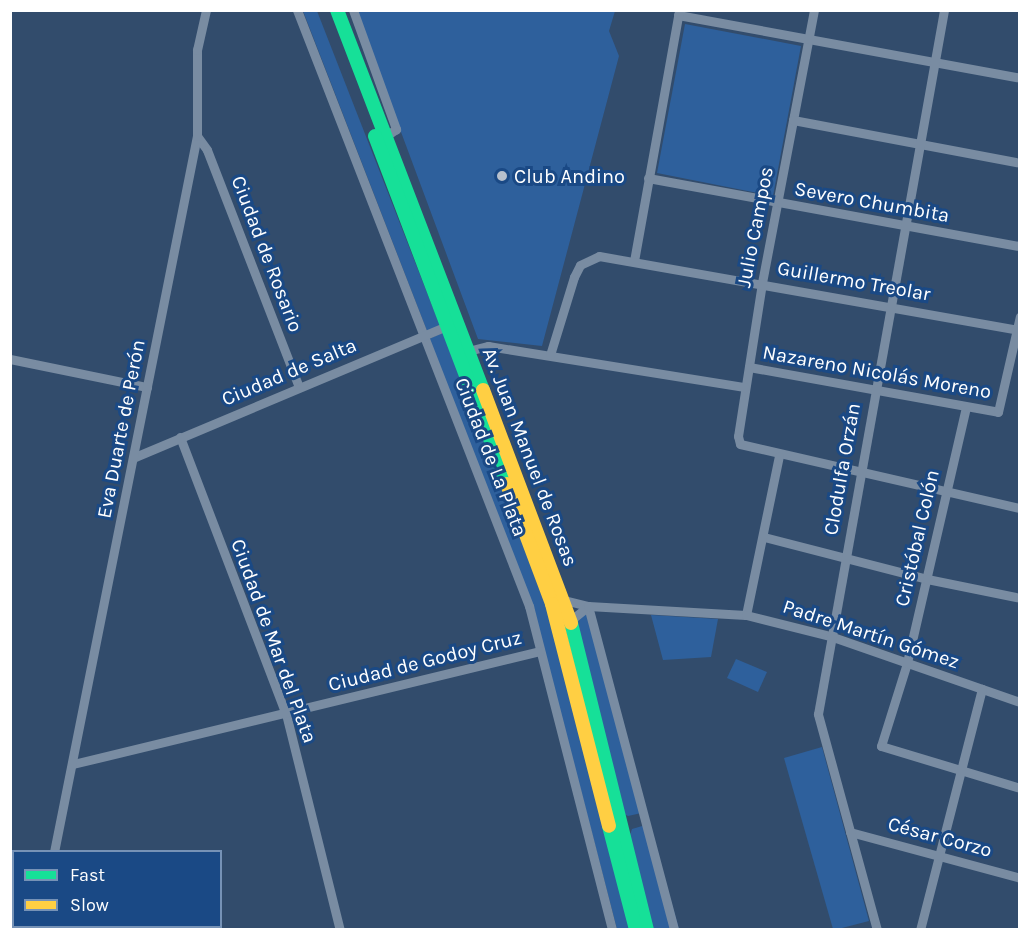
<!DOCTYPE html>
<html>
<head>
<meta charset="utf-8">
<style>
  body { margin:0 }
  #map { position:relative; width:1030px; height:940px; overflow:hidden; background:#324c6c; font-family:Karla,sans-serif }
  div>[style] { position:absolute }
  .green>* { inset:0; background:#2e609c }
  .street>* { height:9px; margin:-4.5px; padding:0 4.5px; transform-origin:4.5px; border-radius:4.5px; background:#798ca2 }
  .fast>* { height:14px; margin:-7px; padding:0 7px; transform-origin:7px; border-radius:7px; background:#16e098 }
  .slow>* { height:14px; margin:-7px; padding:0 7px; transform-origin:7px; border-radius:7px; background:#ffcf43 }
  .dots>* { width:16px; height:16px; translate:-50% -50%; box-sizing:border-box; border:3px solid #1a4985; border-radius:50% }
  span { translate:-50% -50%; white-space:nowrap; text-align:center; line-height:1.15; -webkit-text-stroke:6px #1a4985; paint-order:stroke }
  .poi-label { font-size:20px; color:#fff }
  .left { translate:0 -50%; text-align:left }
  .street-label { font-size:20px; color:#fff }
  .frame { position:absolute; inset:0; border:12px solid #fff; pointer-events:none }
  .legend { position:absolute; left:12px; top:850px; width:210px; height:78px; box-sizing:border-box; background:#1a4985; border:2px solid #7692b6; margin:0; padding:8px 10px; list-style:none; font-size:18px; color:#fff }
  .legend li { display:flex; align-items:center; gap:12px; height:30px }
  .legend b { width:30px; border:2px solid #7692b6 }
</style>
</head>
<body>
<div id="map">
  <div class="green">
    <i style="clip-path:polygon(303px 11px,317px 11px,440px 326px,427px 331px)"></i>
    <i style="clip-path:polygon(356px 11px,615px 11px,609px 31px,619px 56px,542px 346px,478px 339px)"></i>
    <i style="clip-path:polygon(685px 24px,801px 46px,773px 196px,657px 173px)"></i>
    <i style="clip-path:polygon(444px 332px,550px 617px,631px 929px,617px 929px,532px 604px,429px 339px)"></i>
    <i style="clip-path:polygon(591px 614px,646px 812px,628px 816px,624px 814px,574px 621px,580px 615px)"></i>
    <i style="clip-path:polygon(651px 615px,718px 619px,711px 657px,663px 660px)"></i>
    <i style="clip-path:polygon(736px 659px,767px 672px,758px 692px,727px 678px)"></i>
    <i style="clip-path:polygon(822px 747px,869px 921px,838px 929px,833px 929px,784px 758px)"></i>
    <i style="clip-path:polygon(649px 824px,679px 929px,652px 929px,629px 838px,632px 829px)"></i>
  </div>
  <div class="street">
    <i style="left:297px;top:10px;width:640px;rotate:68.73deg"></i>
    <i style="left:529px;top:606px;width:334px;rotate:75.6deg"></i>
    <i style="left:353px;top:10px;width:127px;rotate:70.1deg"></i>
    <i style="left:396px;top:129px;width:14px;rotate:144deg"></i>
    <i style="left:814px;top:10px;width:278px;rotate:100.8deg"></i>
    <i style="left:762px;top:283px;width:155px;rotate:98.9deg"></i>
    <i style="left:738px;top:436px;width:8px;rotate:76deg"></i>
    <i style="left:740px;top:444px;width:287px;rotate:12.9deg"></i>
    <i style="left:678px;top:15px;width:348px;rotate:10.4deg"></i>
    <i style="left:793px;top:120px;width:231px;rotate:10.7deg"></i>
    <i style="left:197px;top:136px;width:17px;rotate:54deg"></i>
    <i style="left:207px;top:150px;width:254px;rotate:68.8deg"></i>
    <i style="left:648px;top:178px;width:378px;rotate:10.4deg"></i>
    <i style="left:634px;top:261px;width:255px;rotate:-79.8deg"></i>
    <i style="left:464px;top:352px;width:25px;rotate:-14deg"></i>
    <i style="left:488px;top:346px;width:260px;rotate:9.1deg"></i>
    <i style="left:550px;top:355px;width:82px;rotate:-72.9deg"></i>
    <i style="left:574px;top:277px;width:13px;rotate:-63deg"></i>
    <i style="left:580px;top:265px;width:21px;rotate:-25deg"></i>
    <i style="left:599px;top:256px;width:424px;rotate:10deg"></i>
    <i style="left:10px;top:359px;width:140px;rotate:11.6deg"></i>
    <i style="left:749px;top:367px;width:253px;rotate:10.2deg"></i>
    <i style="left:998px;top:412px;width:98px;rotate:-77.1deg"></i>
    <i style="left:966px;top:407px;width:263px;rotate:103deg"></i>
    <i style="left:907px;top:663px;width:87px;rotate:107.4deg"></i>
    <i style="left:881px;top:746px;width:145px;rotate:16.8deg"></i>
    <i style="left:180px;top:437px;width:297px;rotate:69.1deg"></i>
    <i style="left:286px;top:714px;width:223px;rotate:76deg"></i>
    <i style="left:135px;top:457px;width:343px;rotate:-22.8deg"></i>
    <i style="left:764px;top:537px;width:168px;rotate:14.4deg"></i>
    <i style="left:927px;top:579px;width:95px;rotate:11.5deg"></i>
    <i style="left:564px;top:600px;width:25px;rotate:14deg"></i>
    <i style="left:588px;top:606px;width:335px;rotate:75.1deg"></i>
    <i style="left:746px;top:615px;width:162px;rotate:-78.3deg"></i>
    <i style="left:571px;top:620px;width:22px;rotate:-39deg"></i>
    <i style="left:588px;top:606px;width:158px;rotate:3.3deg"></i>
    <i style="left:746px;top:615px;width:87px;rotate:14deg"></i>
    <i style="left:830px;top:636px;width:201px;rotate:19.2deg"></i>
    <i style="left:73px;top:764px;width:480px;rotate:-13.6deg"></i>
    <i style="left:850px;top:832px;width:176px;rotate:15.1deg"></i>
    <i style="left:54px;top:852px;width:730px;rotate:-78.71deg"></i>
    <i style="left:197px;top:136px;width:86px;rotate:-90deg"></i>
    <i style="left:197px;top:50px;width:41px;rotate:-77.3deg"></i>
    <i style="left:66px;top:926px;width:4px;rotate:76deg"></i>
    <i style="left:38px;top:930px;width:4px;rotate:-90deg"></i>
    <i style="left:877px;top:930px;width:224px;rotate:-105.3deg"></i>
    <i style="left:818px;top:714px;width:715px;rotate:-79.85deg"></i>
    <i style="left:920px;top:930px;width:249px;rotate:-75.6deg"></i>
  </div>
  <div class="fast">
    <i style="left:337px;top:10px;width:407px;rotate:69deg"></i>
    <i style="left:375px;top:136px;width:372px;rotate:69.2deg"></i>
    <i style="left:571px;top:623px;width:316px;rotate:76.1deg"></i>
    <i style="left:609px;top:826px;width:107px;rotate:75.4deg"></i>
  </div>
  <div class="slow">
    <i style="left:483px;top:390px;width:249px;rotate:69.3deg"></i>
    <i style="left:507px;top:484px;width:128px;rotate:69.4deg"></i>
    <i style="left:552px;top:604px;width:229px;rotate:75.6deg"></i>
  </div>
  <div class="dots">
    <i style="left:502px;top:176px;background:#b7c0cc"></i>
  </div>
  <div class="poi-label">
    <span class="left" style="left:514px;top:176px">Club Andino</span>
  </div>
  <div class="street-label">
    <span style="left:872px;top:202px;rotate:10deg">Severo Chumbita</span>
    <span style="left:755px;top:227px;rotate:-79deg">Julio Campos</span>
    <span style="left:267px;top:254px;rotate:69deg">Ciudad de Rosario</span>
    <span style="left:854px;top:281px;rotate:10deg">Guillermo Treolar</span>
    <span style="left:289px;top:372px;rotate:-23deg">Ciudad de Salta</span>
    <span style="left:877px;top:372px;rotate:10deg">Nazareno Nicolás Moreno</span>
    <span style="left:121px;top:429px;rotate:-79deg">Eva Duarte de Perón</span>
    <span style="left:491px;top:457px;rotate:69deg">Ciudad de La Plata</span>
    <span style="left:530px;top:457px;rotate:69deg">Av. Juan Manuel de Rosas</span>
    <span style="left:842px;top:469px;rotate:-80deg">Clodulfa Orzán</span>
    <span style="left:917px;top:538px;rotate:-77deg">Cristóbal Colón</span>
    <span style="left:871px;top:634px;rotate:18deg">Padre Martín Gómez</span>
    <span style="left:274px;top:641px;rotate:70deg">Ciudad de Mar del Plata</span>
    <span style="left:425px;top:661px;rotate:-14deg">Ciudad de Godoy Cruz</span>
    <span style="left:940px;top:837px;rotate:15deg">César Corzo</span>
  </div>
  <div class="frame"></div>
  <ul class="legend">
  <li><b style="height:8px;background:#16e098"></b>Fast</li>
  <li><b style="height:8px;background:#ffcf43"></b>Slow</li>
  </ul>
</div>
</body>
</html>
